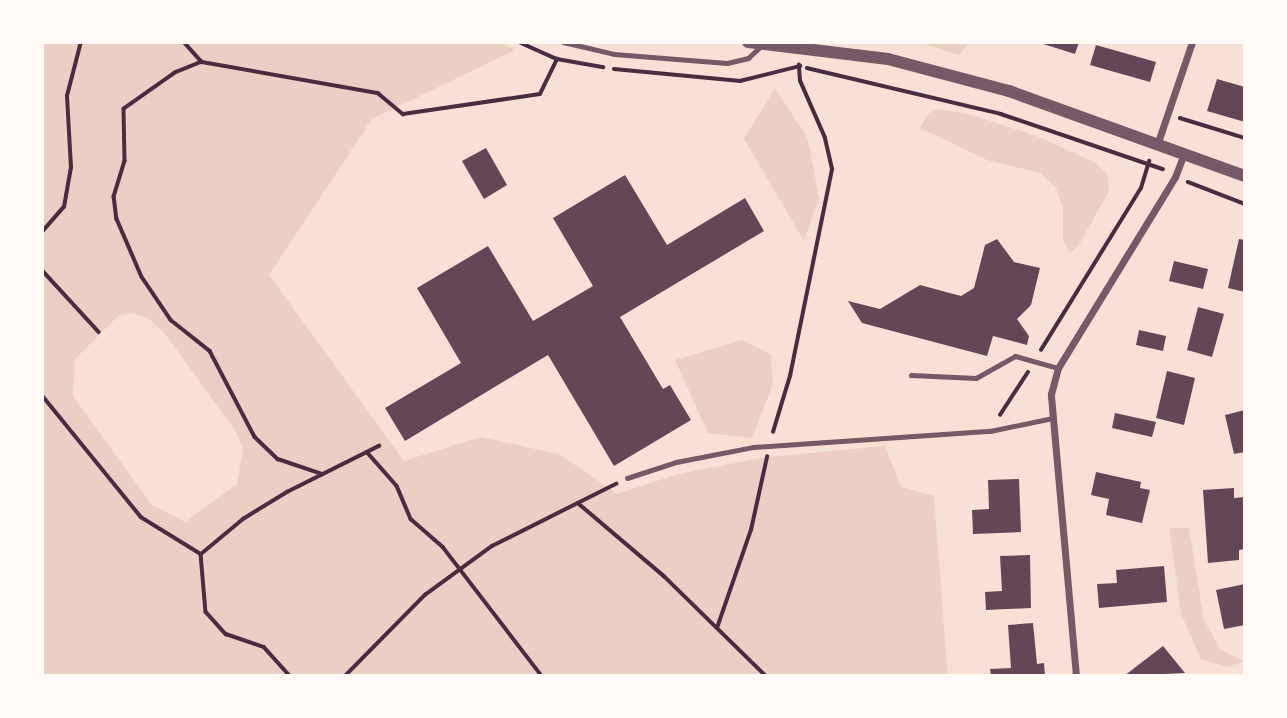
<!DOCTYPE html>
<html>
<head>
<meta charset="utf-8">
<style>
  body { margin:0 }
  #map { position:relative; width:1287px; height:718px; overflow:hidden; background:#f7e1d7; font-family:Georgia,serif }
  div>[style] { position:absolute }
  .green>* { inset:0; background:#ebcfc5 }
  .building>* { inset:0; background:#644757 }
  .path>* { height:3.5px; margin:-1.75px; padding:0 1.75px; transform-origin:1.75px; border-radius:1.75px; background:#4a2c40 }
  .service>* { height:5px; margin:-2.5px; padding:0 2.5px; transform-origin:2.5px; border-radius:2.5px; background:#755966 }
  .minor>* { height:7px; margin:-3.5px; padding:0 3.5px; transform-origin:3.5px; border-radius:3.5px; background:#755966 }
  .tertiary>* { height:12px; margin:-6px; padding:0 6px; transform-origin:6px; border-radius:6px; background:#755966 }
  span { translate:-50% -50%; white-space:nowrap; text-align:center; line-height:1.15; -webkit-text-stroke:6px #fffaf5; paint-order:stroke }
  .frame { position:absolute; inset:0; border:44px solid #fffaf5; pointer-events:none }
</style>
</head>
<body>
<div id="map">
  <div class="green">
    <i style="clip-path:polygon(evenodd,42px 42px,499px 42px,515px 50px,372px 119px,269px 275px,404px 461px,480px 437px,559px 454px,617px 494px,678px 474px,767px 457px,885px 446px,901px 487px,934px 496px,948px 676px,42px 676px,42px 42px,132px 313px,148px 318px,165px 334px,235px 430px,243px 449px,237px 484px,185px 522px,151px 504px,73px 396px,75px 359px,118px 316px,132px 313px)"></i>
    <i style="clip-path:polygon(918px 42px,965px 42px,969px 44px,959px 55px)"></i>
    <i style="clip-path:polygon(775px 88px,808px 139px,819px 198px,804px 241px,744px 139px)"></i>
    <i style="clip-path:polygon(939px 109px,973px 115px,1039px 137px,1094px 162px,1107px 173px,1109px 191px,1079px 245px,1070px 253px,1063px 240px,1063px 209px,1056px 188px,1040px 173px,987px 160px,920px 128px,929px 113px)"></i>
    <i style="clip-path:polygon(742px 340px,771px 354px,773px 384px,752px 438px,708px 433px,675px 360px)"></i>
    <i style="clip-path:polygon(1169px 528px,1189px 528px,1204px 620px,1221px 650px,1245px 661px,1227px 667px,1201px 659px,1181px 614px)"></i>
  </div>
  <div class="building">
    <i style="clip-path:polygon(1037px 42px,1079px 42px,1075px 54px)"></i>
    <i style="clip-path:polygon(1096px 45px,1156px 62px,1150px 82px,1090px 65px)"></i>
    <i style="clip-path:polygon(1217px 79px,1245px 87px,1245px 122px,1207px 111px)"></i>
    <i style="clip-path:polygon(486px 148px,507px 185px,484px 199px,462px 161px)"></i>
    <i style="clip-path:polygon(625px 175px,667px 245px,745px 198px,764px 231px,620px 317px,663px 389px,670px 385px,691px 420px,614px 466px,548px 355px,405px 441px,385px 408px,461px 363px,417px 288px,488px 246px,533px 321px,593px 286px,553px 218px)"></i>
    <i style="clip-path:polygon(997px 239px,1014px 262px,1040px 268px,1031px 305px,1017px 319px,1029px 336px,1027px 345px,993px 336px,987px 356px,862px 323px,848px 301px,880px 309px,920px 285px,961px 296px,974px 288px,985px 245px)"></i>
    <i style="clip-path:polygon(1239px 239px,1245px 240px,1245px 292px,1228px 288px)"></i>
    <i style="clip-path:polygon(1174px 261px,1208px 269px,1203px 289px,1169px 281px)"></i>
    <i style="clip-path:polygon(1198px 307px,1224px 314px,1212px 357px,1187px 350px)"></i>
    <i style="clip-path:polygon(1139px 330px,1166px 336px,1163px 351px,1136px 345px)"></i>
    <i style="clip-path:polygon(1167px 371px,1195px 378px,1184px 425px,1156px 418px)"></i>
    <i style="clip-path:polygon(1245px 410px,1245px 452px,1234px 454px,1225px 415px)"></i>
    <i style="clip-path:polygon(1115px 413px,1156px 422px,1152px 437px,1112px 428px)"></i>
    <i style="clip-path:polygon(1096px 472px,1141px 482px,1140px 488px,1150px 490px,1142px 523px,1106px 515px,1109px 499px,1091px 495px)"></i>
    <i style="clip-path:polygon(1019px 479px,1021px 532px,973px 534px,972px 510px,989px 509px,988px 480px)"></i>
    <i style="clip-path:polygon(1234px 488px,1234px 498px,1245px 497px,1245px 549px,1239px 550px,1239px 560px,1208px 563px,1203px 490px)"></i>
    <i style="clip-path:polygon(1030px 555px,1031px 608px,986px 610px,985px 592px,1002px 591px,1000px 556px)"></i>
    <i style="clip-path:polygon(1164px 566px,1167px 602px,1099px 608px,1097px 584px,1117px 583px,1116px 570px)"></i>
    <i style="clip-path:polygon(1245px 584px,1245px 625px,1224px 629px,1216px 590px)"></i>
    <i style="clip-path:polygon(1033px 623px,1037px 664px,1044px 663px,1045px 676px,991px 676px,990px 669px,1011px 668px,1008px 625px)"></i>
    <i style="clip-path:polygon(1163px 646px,1185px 673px,1124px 676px)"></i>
  </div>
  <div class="path">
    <i style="left:184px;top:42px;width:27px;rotate:48deg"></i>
    <i style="left:202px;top:62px;width:179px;rotate:10deg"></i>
    <i style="left:378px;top:93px;width:33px;rotate:40deg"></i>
    <i style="left:403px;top:114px;width:138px;rotate:-8.3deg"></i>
    <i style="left:540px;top:94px;width:39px;rotate:-64deg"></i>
    <i style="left:519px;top:42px;width:42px;rotate:24.1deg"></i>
    <i style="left:557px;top:59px;width:47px;rotate:9.9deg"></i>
    <i style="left:202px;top:62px;width:29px;rotate:158deg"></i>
    <i style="left:175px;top:73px;width:62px;rotate:144.8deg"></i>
    <i style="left:124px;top:109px;width:52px;rotate:88.9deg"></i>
    <i style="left:125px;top:161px;width:37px;rotate:107deg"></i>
    <i style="left:114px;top:196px;width:23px;rotate:83deg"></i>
    <i style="left:117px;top:219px;width:63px;rotate:66.7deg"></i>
    <i style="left:142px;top:277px;width:52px;rotate:56deg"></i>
    <i style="left:171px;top:320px;width:50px;rotate:38.5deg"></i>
    <i style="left:210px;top:351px;width:97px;rotate:62.4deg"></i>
    <i style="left:255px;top:437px;width:32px;rotate:44deg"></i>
    <i style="left:278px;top:459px;width:46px;rotate:18.8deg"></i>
    <i style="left:807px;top:68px;width:199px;rotate:13.3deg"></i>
    <i style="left:1001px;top:114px;width:171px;rotate:18.8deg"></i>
    <i style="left:614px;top:69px;width:127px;rotate:5.4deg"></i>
    <i style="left:740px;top:81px;width:62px;rotate:-14deg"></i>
    <i style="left:1180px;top:118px;width:68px;rotate:17.1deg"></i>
    <i style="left:1188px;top:182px;width:61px;rotate:21.1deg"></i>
    <i style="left:42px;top:232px;width:33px;rotate:-49deg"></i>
    <i style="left:64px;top:207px;width:40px;rotate:-80deg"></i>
    <i style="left:71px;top:168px;width:72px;rotate:-93.2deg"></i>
    <i style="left:67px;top:96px;width:56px;rotate:-75.5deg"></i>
    <i style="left:42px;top:270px;width:84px;rotate:47.4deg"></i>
    <i style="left:1041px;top:350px;width:190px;rotate:-58.3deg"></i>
    <i style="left:1141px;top:188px;width:28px;rotate:-73deg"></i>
    <i style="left:42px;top:395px;width:157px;rotate:50.9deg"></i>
    <i style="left:141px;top:517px;width:70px;rotate:31.7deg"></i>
    <i style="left:201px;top:554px;width:58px;rotate:85.1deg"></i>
    <i style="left:206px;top:612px;width:30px;rotate:48deg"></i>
    <i style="left:226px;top:634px;width:40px;rotate:18.9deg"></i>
    <i style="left:264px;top:647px;width:39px;rotate:48deg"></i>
    <i style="left:1000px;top:415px;width:51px;rotate:-56.9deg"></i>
    <i style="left:773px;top:432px;width:59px;rotate:-73.1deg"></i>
    <i style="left:790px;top:376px;width:211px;rotate:-78.5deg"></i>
    <i style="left:832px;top:169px;width:32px;rotate:-103deg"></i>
    <i style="left:825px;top:138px;width:62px;rotate:-113.7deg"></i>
    <i style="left:800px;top:81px;width:16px;rotate:-94deg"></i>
    <i style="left:367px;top:452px;width:45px;rotate:48.6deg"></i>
    <i style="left:397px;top:486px;width:36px;rotate:67deg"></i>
    <i style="left:411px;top:519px;width:43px;rotate:41.2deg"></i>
    <i style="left:443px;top:547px;width:163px;rotate:52.5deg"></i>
    <i style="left:578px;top:503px;width:113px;rotate:40.3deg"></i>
    <i style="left:664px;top:576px;width:143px;rotate:44.4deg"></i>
    <i style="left:201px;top:554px;width:55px;rotate:-39.8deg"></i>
    <i style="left:243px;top:519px;width:52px;rotate:-31.5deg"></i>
    <i style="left:287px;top:492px;width:103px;rotate:-26.6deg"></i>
    <i style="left:717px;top:628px;width:104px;rotate:-70.9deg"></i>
    <i style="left:751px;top:530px;width:75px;rotate:-77.6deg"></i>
    <i style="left:345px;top:676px;width:114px;rotate:-45.4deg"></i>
    <i style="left:425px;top:595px;width:83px;rotate:-36.2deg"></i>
    <i style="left:492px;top:546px;width:139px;rotate:-26.6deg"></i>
  </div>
  <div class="service">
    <i style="left:563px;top:42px;width:52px;rotate:13.2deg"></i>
    <i style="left:614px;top:54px;width:113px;rotate:4.6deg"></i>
    <i style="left:727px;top:63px;width:22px;rotate:-13deg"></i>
    <i style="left:748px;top:58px;width:19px;rotate:-43deg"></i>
    <i style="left:911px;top:375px;width:65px;rotate:2.6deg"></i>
    <i style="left:976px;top:378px;width:45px;rotate:-29.4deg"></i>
    <i style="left:1015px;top:356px;width:45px;rotate:15.6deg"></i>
    <i style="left:627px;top:478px;width:52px;rotate:-18.1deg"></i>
    <i style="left:676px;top:462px;width:78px;rotate:-11deg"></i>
    <i style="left:753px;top:447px;width:238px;rotate:-3.9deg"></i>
    <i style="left:990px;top:431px;width:64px;rotate:-11.7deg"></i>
  </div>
  <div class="minor">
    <i style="left:1158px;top:142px;width:106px;rotate:-71.2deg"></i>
    <i style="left:1076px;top:676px;width:283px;rotate:-95.1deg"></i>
    <i style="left:1051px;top:394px;width:27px;rotate:-75deg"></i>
    <i style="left:1058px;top:368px;width:224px;rotate:-58.5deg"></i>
    <i style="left:1175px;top:177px;width:25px;rotate:-69deg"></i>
  </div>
  <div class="tertiary">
    <i style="left:748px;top:42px;width:141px;rotate:6.9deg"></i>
    <i style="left:888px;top:59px;width:125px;rotate:14.8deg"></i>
    <i style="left:1009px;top:91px;width:251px;rotate:19.8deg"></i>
  </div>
  <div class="frame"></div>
</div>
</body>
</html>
